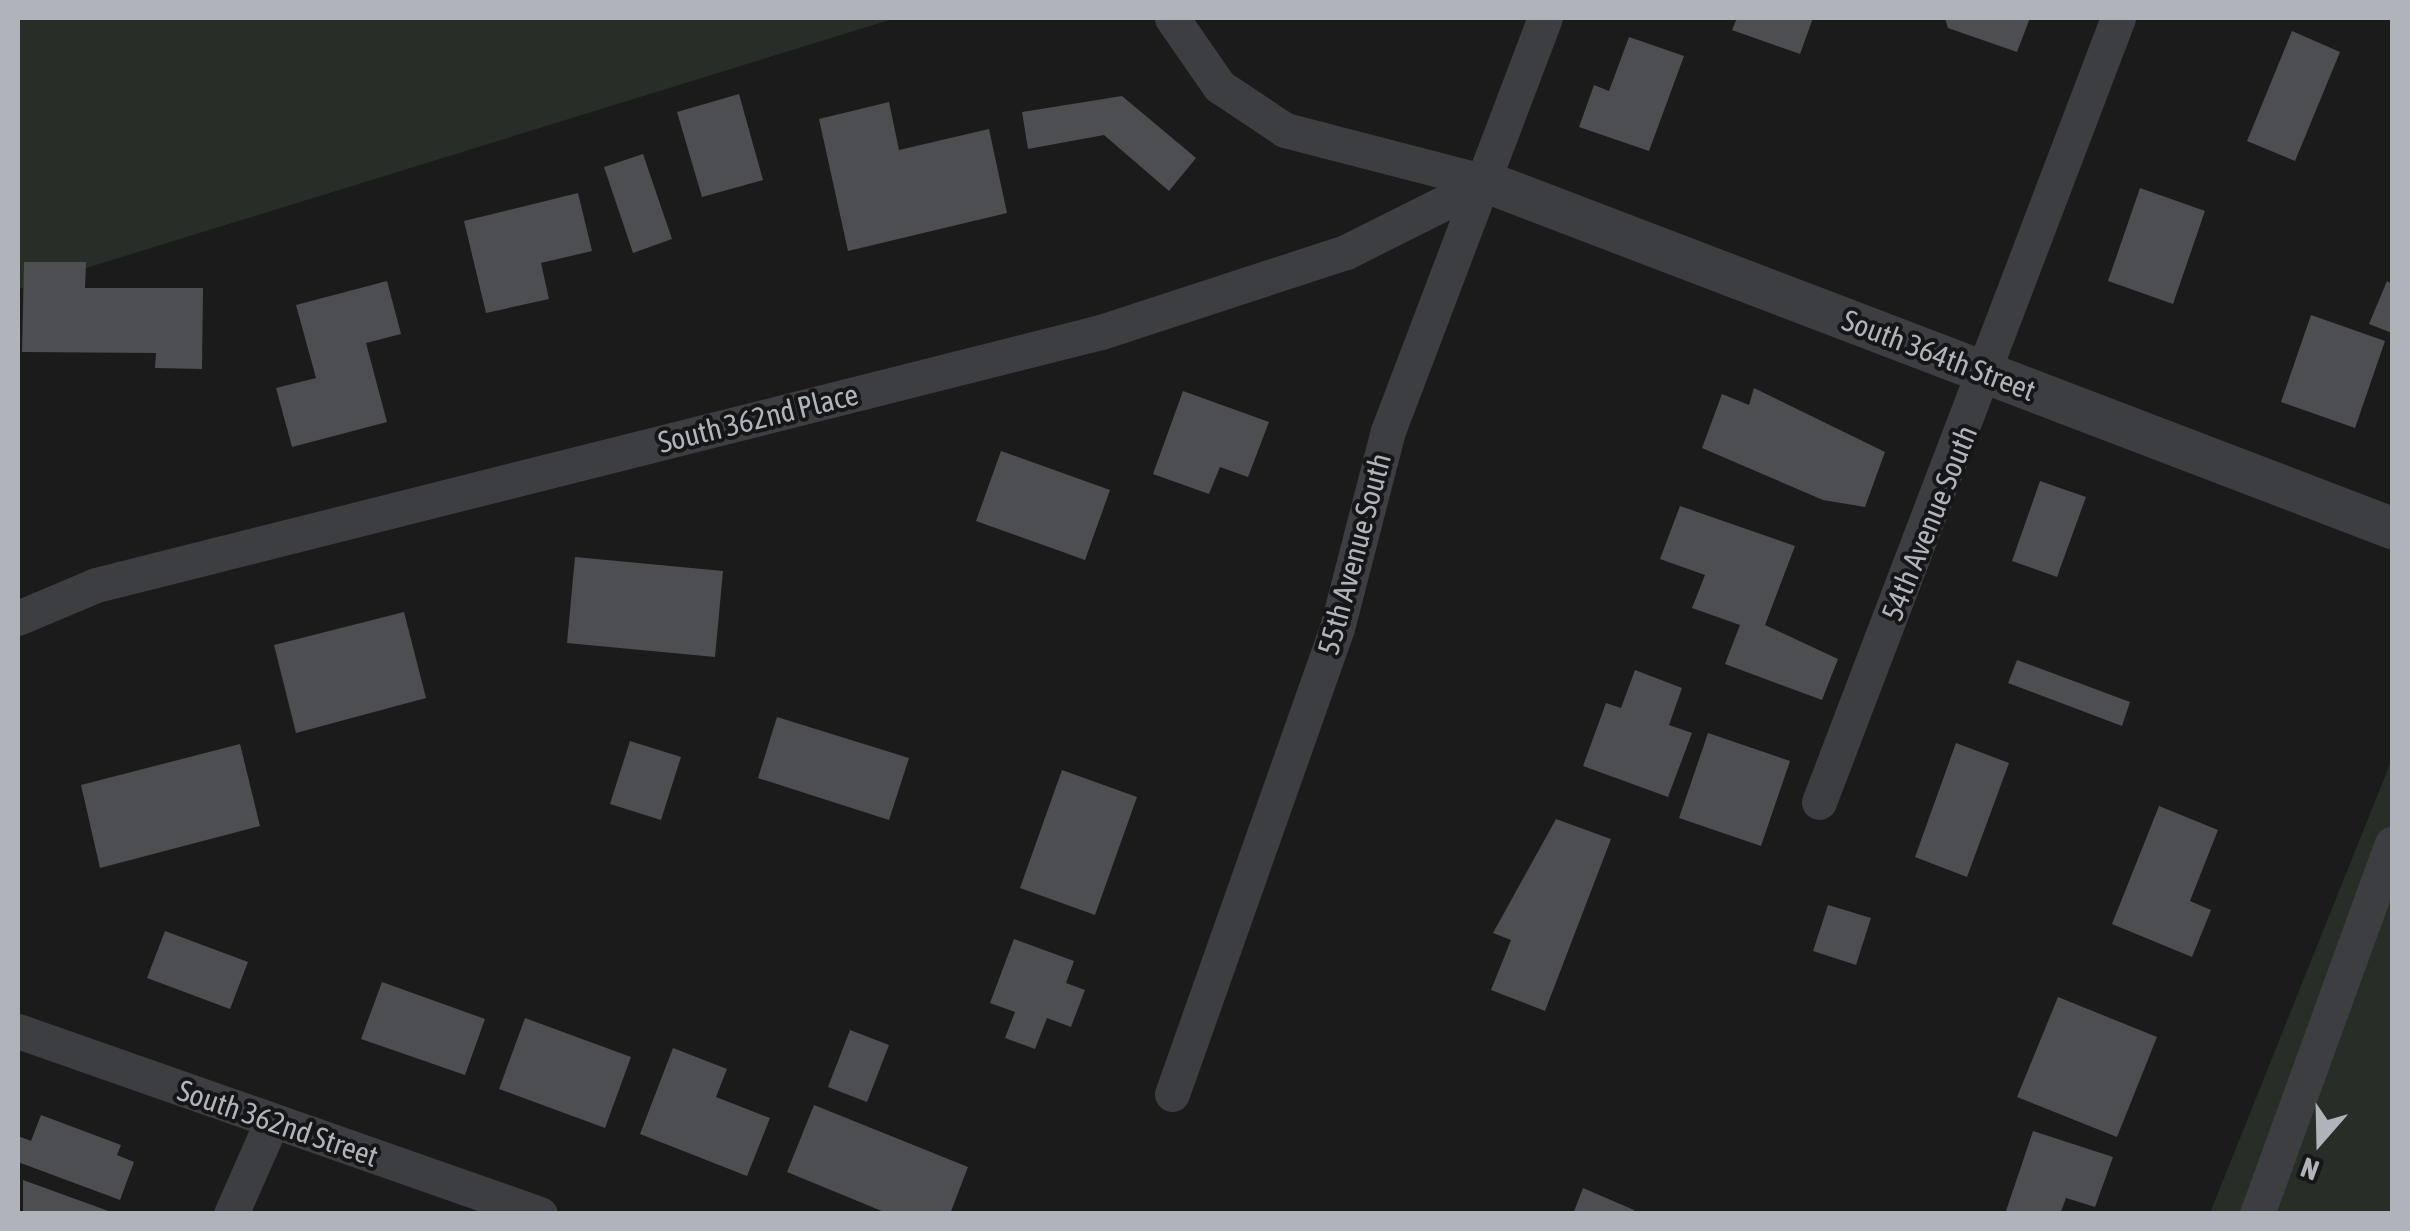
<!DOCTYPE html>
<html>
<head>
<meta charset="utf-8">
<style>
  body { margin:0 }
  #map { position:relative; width:2410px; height:1231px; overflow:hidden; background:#1b1b1c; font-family:"Asap Condensed",sans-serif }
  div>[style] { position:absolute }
  .green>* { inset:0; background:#272e27 }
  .building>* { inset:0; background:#4d4e51 }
  .minor>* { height:35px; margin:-17.5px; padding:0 17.5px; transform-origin:17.5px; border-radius:17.5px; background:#3c3e41 }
  .tertiary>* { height:42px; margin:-21px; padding:0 21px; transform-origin:21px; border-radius:21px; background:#3c3e41 }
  span { translate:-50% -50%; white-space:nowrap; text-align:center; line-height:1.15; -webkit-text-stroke:8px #161618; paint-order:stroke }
  .street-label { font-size:30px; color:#afb4bb }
  .frame { position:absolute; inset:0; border:20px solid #afb4bb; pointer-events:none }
  .north { position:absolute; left:2270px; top:1091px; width:100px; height:100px; -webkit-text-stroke:8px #161618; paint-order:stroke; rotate:200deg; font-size:28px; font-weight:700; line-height:40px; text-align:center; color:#afb4bb }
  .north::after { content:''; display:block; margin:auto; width:35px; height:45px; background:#afb4bb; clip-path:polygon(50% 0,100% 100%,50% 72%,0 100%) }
</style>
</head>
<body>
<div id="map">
  <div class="green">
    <i style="clip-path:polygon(18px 18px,896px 18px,18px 289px)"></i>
    <i style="clip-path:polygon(2392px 759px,2392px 1213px,2210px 1213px)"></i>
  </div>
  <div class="building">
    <i style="clip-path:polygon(1737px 18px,1813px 18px,1800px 54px,1732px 30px)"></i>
    <i style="clip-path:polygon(1945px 18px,2030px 18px,2017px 52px,1948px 28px)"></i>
    <i style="clip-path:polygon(2292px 31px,2340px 52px,2295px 161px,2247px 141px)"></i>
    <i style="clip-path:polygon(1629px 37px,1684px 56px,1649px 151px,1579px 127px,1594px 85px,1609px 91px)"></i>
    <i style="clip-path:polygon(739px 94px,763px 180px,702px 197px,677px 112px)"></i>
    <i style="clip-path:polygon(1122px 96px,1196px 158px,1169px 191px,1104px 135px,1028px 149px,1022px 112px)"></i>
    <i style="clip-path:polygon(889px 102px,899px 150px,989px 129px,1007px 213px,848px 251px,819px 119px)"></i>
    <i style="clip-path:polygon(643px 154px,672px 239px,633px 253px,604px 167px)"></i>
    <i style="clip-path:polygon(2140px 188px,2205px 211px,2173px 304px,2108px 281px)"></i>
    <i style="clip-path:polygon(578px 193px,592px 251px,541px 263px,549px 299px,486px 313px,464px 221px)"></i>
    <i style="clip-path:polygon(24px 262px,86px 262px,85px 288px,203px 288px,202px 369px,155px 368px,156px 353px,22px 352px)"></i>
    <i style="clip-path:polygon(387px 281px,401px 334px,366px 343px,387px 422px,292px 447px,276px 388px,316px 378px,296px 305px)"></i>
    <i style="clip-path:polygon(2387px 281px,2392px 284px,2392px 333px,2369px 324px)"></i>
    <i style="clip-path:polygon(2311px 315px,2385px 341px,2355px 428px,2281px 402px)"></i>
    <i style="clip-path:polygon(1754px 388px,1885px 452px,1865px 507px,1823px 500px,1702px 448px,1722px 394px,1749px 405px)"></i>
    <i style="clip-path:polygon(1183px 391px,1269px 422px,1248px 477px,1220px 467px,1209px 494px,1153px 474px)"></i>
    <i style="clip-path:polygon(1001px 451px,1110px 490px,1085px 560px,976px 521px)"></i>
    <i style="clip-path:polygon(2040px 481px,2086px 497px,2057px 577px,2012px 561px)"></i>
    <i style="clip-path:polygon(1680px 506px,1795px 546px,1765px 625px,1838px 659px,1822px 700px,1725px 664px,1740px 625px,1692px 608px,1705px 575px,1660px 559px)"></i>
    <i style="clip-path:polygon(575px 557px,723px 571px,715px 657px,567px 643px)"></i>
    <i style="clip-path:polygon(404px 612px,426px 698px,296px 733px,274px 645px)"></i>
    <i style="clip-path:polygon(2017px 660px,2130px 702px,2122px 726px,2008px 683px)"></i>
    <i style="clip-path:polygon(1635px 670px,1682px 688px,1669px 725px,1692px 733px,1668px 797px,1583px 766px,1606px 703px,1621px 708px)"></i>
    <i style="clip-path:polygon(777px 717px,909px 758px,889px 820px,758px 778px)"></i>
    <i style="clip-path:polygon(1708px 733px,1790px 761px,1761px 846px,1679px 818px)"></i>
    <i style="clip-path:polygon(630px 741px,681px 757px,661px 820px,610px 804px)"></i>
    <i style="clip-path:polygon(1956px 743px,2009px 763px,1967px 877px,1915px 857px)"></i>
    <i style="clip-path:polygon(240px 744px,260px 826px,100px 868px,81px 785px)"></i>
    <i style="clip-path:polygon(1062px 770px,1137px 797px,1095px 915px,1020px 888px)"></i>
    <i style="clip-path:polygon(2159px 806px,2218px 830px,2190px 901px,2211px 910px,2192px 957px,2112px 924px)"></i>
    <i style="clip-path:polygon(1556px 819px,1611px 839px,1545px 1011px,1491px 990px,1511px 940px,1493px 933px)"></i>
    <i style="clip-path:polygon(1828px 905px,1871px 918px,1856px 965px,1813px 951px)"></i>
    <i style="clip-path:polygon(165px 931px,248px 962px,230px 1009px,147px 978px)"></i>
    <i style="clip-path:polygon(1014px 939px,1074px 961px,1066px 983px,1085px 990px,1071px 1027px,1047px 1018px,1035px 1049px,1005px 1038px,1015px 1012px,990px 1003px)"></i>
    <i style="clip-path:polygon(382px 982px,485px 1019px,465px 1075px,361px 1039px)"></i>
    <i style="clip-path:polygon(2058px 997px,2157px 1037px,2117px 1137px,2017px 1097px)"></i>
    <i style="clip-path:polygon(525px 1018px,631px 1057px,605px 1128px,499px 1089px)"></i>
    <i style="clip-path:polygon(850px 1030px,889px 1045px,867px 1102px,828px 1087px)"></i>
    <i style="clip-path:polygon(673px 1048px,727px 1069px,716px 1097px,770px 1118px,747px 1176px,640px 1134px)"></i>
    <i style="clip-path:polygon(814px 1105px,968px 1167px,950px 1214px,889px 1214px,787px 1172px)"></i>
    <i style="clip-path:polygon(41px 1115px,121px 1145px,117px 1155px,134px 1162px,120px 1200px,18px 1162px,18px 1136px,31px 1141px)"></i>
    <i style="clip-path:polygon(2033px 1131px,2113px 1157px,2095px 1207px,2066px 1198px,2060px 1214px,2005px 1214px)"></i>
    <i style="clip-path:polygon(23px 1180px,114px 1213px,114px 1214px,23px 1214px)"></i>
    <i style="clip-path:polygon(1583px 1188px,1634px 1210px,1632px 1214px,1573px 1214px)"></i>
  </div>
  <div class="minor">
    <i style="left:1172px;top:18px;width:83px;rotate:55.3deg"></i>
    <i style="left:1219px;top:86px;width:79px;rotate:33.7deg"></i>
    <i style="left:1285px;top:130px;width:208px;rotate:14.5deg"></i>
    <i style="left:18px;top:618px;width:85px;rotate:-22.9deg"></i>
    <i style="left:96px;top:585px;width:1036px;rotate:-14.13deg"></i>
    <i style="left:1101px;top:332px;width:258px;rotate:-18.1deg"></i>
    <i style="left:1346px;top:252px;width:157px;rotate:-26.6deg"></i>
    <i style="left:1819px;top:802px;width:839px;rotate:-69.12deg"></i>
    <i style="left:18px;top:1031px;width:553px;rotate:19.32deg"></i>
    <i style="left:1172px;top:1094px;width:494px;rotate:-70.5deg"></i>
    <i style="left:1337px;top:628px;width:203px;rotate:-75.5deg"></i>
    <i style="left:1388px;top:431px;width:442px;rotate:-69.2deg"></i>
    <i style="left:231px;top:1214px;width:102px;rotate:-66.2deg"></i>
    <i style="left:2257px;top:1214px;width:394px;rotate:-70deg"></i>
  </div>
  <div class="tertiary">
    <i style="left:1486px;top:182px;width:970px;rotate:20.9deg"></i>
  </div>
  <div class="street-label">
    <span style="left:1939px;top:355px;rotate:21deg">South 364th Street</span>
    <span style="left:758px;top:418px;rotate:-14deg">South 362nd Place</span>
    <span style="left:1929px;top:523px;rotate:-68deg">54th Avenue South</span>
    <span style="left:1354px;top:554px;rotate:-75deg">55th Avenue South</span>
    <span style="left:278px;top:1123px;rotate:19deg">South 362nd Street</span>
  </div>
  <div class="frame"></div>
  <div class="north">N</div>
</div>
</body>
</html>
